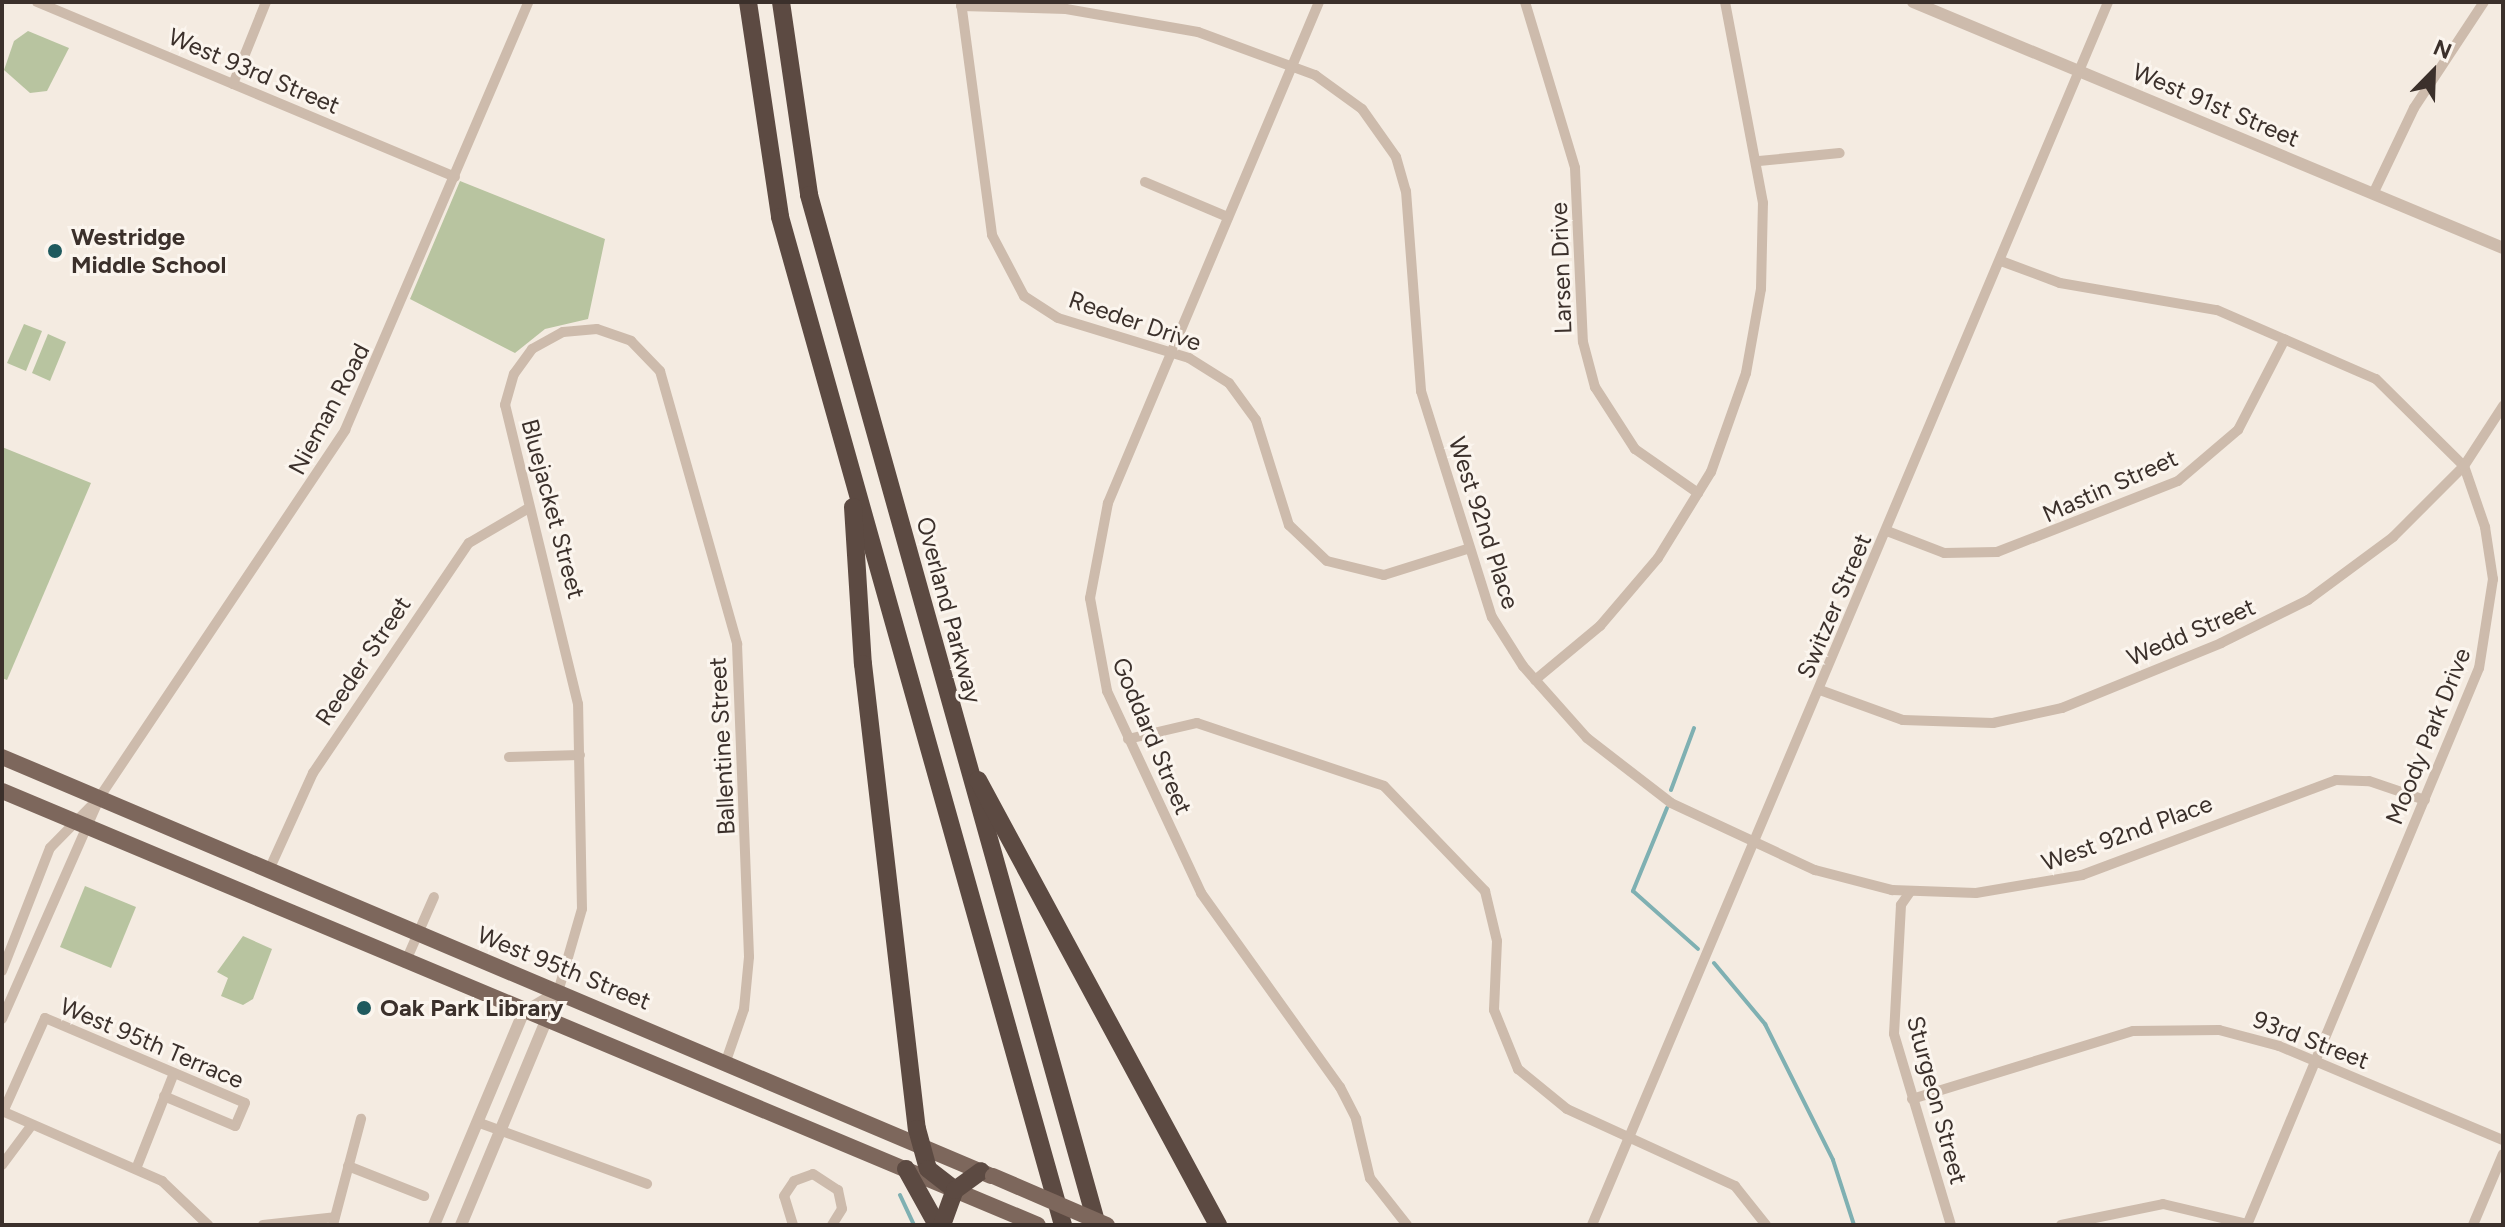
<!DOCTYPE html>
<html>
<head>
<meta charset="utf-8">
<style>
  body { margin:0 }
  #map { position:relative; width:2505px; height:1227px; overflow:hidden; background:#f4ebe1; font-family:Figtree,sans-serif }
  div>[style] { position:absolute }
  .green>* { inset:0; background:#b8c4a0 }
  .stream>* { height:4px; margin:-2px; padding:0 2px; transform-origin:2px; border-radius:2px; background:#7fb0b2 }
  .minor>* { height:10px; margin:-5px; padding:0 5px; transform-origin:5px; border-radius:5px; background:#cdbbac }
  .tertiary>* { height:12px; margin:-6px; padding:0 6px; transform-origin:6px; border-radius:6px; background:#cdbbac }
  .primary>* { height:16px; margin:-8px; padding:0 8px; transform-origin:8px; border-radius:8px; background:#7d675c }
  .motorway>* { height:18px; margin:-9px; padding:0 9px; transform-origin:9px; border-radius:9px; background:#5c4a42 }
  .primary-bridge>* { height:16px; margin:-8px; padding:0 8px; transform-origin:8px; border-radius:8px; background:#7d675c }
  .dots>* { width:22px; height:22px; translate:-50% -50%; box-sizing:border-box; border:4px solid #fbf5ee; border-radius:50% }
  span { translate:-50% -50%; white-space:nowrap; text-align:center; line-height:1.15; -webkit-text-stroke:6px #fbf5ee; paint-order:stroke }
  .street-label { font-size:24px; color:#3b302b }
  .poi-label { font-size:24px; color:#3b302b; font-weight:700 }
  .left { translate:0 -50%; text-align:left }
  .frame { position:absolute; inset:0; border:4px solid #3b302b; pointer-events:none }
  .north { position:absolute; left:2393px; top:32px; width:80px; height:80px; -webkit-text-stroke:6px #fbf5ee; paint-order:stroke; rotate:23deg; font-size:22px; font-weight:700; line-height:32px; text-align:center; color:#3b302b }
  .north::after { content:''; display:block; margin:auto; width:28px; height:36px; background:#3b302b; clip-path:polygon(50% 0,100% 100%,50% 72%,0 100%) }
</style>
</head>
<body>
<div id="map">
  <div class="green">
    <i style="clip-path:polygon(28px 31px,69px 48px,47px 91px,30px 93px,4px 70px,14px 41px)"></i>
    <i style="clip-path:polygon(460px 181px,605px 239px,588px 319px,545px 329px,515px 353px,410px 299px)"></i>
    <i style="clip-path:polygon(24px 324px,42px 331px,26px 371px,7px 363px)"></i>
    <i style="clip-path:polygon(48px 334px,66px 342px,50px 381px,32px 373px)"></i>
    <i style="clip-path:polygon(2px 447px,91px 483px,7px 680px,2px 678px)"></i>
    <i style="clip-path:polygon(85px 886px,136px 907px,111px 968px,60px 947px)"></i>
    <i style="clip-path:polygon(243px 936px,272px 949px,253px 999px,243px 1005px,221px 996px,228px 978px,217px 972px)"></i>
  </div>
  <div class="stream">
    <i style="left:1671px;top:790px;width:66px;rotate:-69.6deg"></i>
    <i style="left:1667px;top:808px;width:90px;rotate:112.3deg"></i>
    <i style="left:1633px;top:891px;width:87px;rotate:41.7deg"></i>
    <i style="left:1714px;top:963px;width:80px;rotate:50.1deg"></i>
    <i style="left:1765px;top:1024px;width:152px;rotate:63.4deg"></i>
    <i style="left:1833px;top:1160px;width:68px;rotate:72.1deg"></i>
    <i style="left:900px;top:1195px;width:33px;rotate:65deg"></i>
  </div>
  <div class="minor">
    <i style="left:37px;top:2px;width:453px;rotate:22.7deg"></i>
    <i style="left:961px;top:2px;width:235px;rotate:82.4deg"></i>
    <i style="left:992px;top:235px;width:69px;rotate:62.3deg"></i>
    <i style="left:1024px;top:296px;width:40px;rotate:32.9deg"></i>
    <i style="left:1058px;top:318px;width:137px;rotate:17deg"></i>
    <i style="left:1189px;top:358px;width:47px;rotate:32deg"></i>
    <i style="left:1229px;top:383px;width:46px;rotate:53.9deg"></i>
    <i style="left:1256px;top:420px;width:110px;rotate:72.6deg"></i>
    <i style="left:1289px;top:525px;width:52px;rotate:43.5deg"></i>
    <i style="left:1327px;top:561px;width:59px;rotate:13.8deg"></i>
    <i style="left:1384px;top:575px;width:87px;rotate:-17.4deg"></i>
    <i style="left:1319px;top:2px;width:544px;rotate:112.84deg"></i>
    <i style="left:1108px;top:503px;width:97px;rotate:100.7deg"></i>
    <i style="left:1090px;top:598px;width:95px;rotate:79.6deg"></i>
    <i style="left:1107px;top:691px;width:223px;rotate:65deg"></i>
    <i style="left:1201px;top:893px;width:239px;rotate:54.4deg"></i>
    <i style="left:1340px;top:1087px;width:36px;rotate:63deg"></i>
    <i style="left:1356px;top:1119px;width:61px;rotate:76.7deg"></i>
    <i style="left:1370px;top:1178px;width:60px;rotate:51.8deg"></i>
    <i style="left:1525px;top:2px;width:173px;rotate:73.2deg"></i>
    <i style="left:1575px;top:168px;width:174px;rotate:87.4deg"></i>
    <i style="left:1583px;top:342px;width:47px;rotate:75.1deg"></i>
    <i style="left:1595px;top:387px;width:74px;rotate:57.2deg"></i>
    <i style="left:1635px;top:449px;width:77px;rotate:34.9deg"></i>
    <i style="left:961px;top:6px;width:105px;rotate:1.6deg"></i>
    <i style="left:1066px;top:9px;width:134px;rotate:9.9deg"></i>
    <i style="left:1198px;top:32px;width:125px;rotate:20.2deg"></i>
    <i style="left:1315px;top:75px;width:58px;rotate:35.9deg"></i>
    <i style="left:1362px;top:109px;width:59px;rotate:54.7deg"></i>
    <i style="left:1396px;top:157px;width:35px;rotate:74deg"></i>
    <i style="left:1406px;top:191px;width:201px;rotate:85.7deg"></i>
    <i style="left:1421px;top:391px;width:237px;rotate:72.6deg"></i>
    <i style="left:1492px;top:617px;width:58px;rotate:57.7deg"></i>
    <i style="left:1523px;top:666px;width:96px;rotate:48.4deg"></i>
    <i style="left:1587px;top:738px;width:106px;rotate:37.7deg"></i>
    <i style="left:1671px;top:803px;width:159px;rotate:25deg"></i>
    <i style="left:1815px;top:870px;width:80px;rotate:14.6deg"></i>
    <i style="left:1892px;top:890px;width:84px;rotate:2deg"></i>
    <i style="left:1976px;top:893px;width:108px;rotate:-9.6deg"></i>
    <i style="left:2082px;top:875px;width:271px;rotate:-20.5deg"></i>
    <i style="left:2336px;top:780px;width:33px;rotate:2deg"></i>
    <i style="left:2369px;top:781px;width:59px;rotate:18.7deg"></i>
    <i style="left:233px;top:84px;width:88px;rotate:-68.1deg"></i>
    <i style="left:1759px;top:161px;width:81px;rotate:-5.6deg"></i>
    <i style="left:1145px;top:182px;width:90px;rotate:22.9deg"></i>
    <i style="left:2373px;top:194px;width:95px;rotate:-64.5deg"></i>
    <i style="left:2414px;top:108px;width:127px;rotate:-56.6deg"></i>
    <i style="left:2001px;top:261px;width:63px;rotate:20.4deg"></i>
    <i style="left:2060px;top:283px;width:159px;rotate:9.8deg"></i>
    <i style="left:2217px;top:310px;width:173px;rotate:23.5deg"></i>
    <i style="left:2376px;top:379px;width:124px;rotate:44.7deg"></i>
    <i style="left:2464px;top:466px;width:65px;rotate:71deg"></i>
    <i style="left:2485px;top:527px;width:53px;rotate:81.3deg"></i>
    <i style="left:2493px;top:579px;width:90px;rotate:98.9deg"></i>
    <i style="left:2479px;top:668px;width:603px;rotate:112.61deg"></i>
    <i style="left:1887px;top:531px;width:61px;rotate:21.1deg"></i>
    <i style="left:1944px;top:553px;width:53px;rotate:-1.1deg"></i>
    <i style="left:1997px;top:552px;width:194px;rotate:-21.4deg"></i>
    <i style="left:2178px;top:481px;width:79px;rotate:-40.4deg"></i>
    <i style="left:2238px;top:430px;width:102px;rotate:-62.7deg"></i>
    <i style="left:1535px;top:680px;width:85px;rotate:-39.7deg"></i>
    <i style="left:1600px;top:626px;width:89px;rotate:-49.5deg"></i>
    <i style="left:1658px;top:558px;width:101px;rotate:-58.4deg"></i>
    <i style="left:1711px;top:472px;width:105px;rotate:-70.5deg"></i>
    <i style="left:1746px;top:373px;width:85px;rotate:-79.9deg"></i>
    <i style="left:1761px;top:289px;width:86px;rotate:-88.7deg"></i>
    <i style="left:1763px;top:203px;width:205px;rotate:-100.7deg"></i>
    <i style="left:1820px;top:690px;width:88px;rotate:19.9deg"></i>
    <i style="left:1903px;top:720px;width:90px;rotate:1.9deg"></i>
    <i style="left:1993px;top:723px;width:71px;rotate:-12.3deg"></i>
    <i style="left:2062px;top:708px;width:172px;rotate:-22.2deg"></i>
    <i style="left:2221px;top:643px;width:97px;rotate:-26.3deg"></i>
    <i style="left:2308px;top:600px;width:106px;rotate:-36.5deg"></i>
    <i style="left:2393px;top:537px;width:100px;rotate:-45deg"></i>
    <i style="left:2464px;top:466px;width:72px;rotate:-57deg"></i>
    <i style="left:1128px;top:739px;width:71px;rotate:-13.1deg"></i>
    <i style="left:1197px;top:723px;width:197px;rotate:18.6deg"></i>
    <i style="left:1384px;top:786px;width:146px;rotate:46.1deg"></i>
    <i style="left:1485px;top:891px;width:51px;rotate:76.5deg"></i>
    <i style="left:1497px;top:941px;width:69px;rotate:92.5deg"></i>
    <i style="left:1494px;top:1010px;width:64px;rotate:67.9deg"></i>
    <i style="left:1518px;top:1069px;width:63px;rotate:39.2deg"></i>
    <i style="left:1567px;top:1109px;width:185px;rotate:24.6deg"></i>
    <i style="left:1735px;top:1186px;width:50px;rotate:51.5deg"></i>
    <i style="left:509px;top:757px;width:71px;rotate:-1.6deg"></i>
    <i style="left:269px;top:870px;width:107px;rotate:-65.6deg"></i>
    <i style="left:313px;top:773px;width:278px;rotate:-55.9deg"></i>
    <i style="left:469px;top:543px;width:69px;rotate:-30.3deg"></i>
    <i style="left:1910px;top:892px;width:16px;rotate:125deg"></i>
    <i style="left:1901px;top:905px;width:129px;rotate:93.1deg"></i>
    <i style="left:1894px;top:1034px;width:199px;rotate:73.4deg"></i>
    <i style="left:405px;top:963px;width:72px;rotate:-66.3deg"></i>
    <i style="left:2px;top:971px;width:132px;rotate:-68.7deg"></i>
    <i style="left:50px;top:848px;width:70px;rotate:-45.6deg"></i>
    <i style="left:99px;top:798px;width:443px;rotate:-56.2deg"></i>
    <i style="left:345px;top:430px;width:465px;rotate:-66.8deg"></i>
    <i style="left:558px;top:992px;width:86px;rotate:-73.9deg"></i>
    <i style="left:582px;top:909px;width:205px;rotate:-91.1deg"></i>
    <i style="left:578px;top:704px;width:308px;rotate:-103.7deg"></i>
    <i style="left:505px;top:405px;width:32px;rotate:-74deg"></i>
    <i style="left:514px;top:374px;width:31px;rotate:-54deg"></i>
    <i style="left:532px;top:349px;width:35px;rotate:-29deg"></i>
    <i style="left:563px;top:332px;width:34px;rotate:-5deg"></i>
    <i style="left:597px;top:329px;width:36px;rotate:19deg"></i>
    <i style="left:631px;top:341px;width:42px;rotate:46deg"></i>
    <i style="left:660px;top:371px;width:284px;rotate:74.2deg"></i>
    <i style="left:737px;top:644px;width:313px;rotate:87.8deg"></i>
    <i style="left:749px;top:957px;width:52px;rotate:95.5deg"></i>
    <i style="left:744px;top:1009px;width:55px;rotate:109.1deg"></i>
    <i style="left:2px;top:1019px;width:240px;rotate:-66.2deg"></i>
    <i style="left:1912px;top:1099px;width:231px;rotate:-17.1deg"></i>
    <i style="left:2133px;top:1031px;width:86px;rotate:-0.7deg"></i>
    <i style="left:2219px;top:1030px;width:62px;rotate:14.9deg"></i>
    <i style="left:2279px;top:1046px;width:243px;rotate:22.8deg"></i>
    <i style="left:2px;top:1111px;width:175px;rotate:23.6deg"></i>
    <i style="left:162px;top:1181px;width:64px;rotate:43.7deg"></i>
    <i style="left:3px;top:1112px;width:103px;rotate:-65.9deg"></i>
    <i style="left:45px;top:1018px;width:217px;rotate:23deg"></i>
    <i style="left:245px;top:1103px;width:25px;rotate:113deg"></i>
    <i style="left:235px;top:1126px;width:77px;rotate:-157.1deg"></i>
    <i style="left:477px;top:1122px;width:181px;rotate:20deg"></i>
    <i style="left:2px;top:1165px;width:49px;rotate:-53.4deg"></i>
    <i style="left:348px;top:1166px;width:82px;rotate:21.5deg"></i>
    <i style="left:136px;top:1169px;width:103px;rotate:-68.4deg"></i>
    <i style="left:263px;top:1225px;width:72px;rotate:-6.3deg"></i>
    <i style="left:333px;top:1225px;width:110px;rotate:-75.2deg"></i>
    <i style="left:793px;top:1225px;width:30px;rotate:-107deg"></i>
    <i style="left:784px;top:1196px;width:18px;rotate:-56deg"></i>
    <i style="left:794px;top:1181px;width:20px;rotate:-20deg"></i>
    <i style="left:813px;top:1174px;width:30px;rotate:33deg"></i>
    <i style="left:838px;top:1190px;width:19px;rotate:78deg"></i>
    <i style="left:842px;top:1209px;width:19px;rotate:122deg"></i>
    <i style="left:1592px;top:1225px;width:1327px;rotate:-67.12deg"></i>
    <i style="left:2061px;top:1225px;width:104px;rotate:-11.6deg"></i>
    <i style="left:2163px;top:1204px;width:86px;rotate:13.4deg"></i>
    <i style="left:2473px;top:1225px;width:77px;rotate:-67.1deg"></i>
  </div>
  <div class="tertiary">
    <i style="left:1913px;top:2px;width:639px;rotate:22.63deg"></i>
    <i style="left:434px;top:1225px;width:230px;rotate:-67.2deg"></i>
    <i style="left:523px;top:1013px;width:41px;rotate:-31deg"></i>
    <i style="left:461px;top:1225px;width:252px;rotate:-67.4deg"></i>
  </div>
  <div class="primary">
    <i style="left:2px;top:757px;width:1074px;rotate:22.96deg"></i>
    <i style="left:2px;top:791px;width:1123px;rotate:22.73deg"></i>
  </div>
  <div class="motorway">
    <i style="left:748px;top:2px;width:217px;rotate:81.5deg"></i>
    <i style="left:780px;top:217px;width:1047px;rotate:74.32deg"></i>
    <i style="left:781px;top:2px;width:195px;rotate:81.7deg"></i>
    <i style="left:809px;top:195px;width:1070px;rotate:74.38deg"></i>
    <i style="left:853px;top:507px;width:157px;rotate:86.4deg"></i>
    <i style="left:863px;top:664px;width:468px;rotate:83.4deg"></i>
    <i style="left:917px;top:1129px;width:41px;rotate:74.6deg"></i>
    <i style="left:928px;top:1169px;width:34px;rotate:38deg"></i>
    <i style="left:978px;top:780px;width:506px;rotate:61.66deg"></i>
    <i style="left:906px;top:1169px;width:64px;rotate:61deg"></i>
    <i style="left:942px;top:1225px;width:37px;rotate:-70deg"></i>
    <i style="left:955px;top:1190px;width:32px;rotate:-36deg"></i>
  </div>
  <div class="primary-bridge">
    <i style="left:993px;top:1176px;width:124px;rotate:23.3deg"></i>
  </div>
  <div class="dots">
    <i style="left:55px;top:251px;background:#1f5a5e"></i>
    <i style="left:364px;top:1008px;background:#1f5a5e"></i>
  </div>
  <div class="street-label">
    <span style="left:254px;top:71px;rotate:23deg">West 93rd Street</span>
    <span style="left:2216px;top:105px;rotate:23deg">West 91st Street</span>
    <span style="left:1561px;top:268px;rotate:-92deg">Larsen Drive</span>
    <span style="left:1135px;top:321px;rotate:19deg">Reeder Drive</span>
    <span style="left:329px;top:409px;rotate:-62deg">Nieman Road</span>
    <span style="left:2110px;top:486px;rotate:-24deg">Mastin Street</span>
    <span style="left:553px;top:509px;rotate:75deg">Bluejacket Street</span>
    <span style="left:1484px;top:523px;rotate:72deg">West 92nd Place</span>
    <span style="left:1834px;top:606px;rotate:-67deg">Switzer Street</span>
    <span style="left:949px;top:610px;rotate:75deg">Overland Parkway</span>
    <span style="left:2191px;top:632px;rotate:-23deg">Wedd Street</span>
    <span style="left:363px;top:661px;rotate:-56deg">Reeder Street</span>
    <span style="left:1152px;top:736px;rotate:67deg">Goddard Street</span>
    <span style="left:2428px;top:736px;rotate:-68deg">Moody Park Drive</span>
    <span style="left:722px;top:746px;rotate:-93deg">Ballentine Street</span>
    <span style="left:2127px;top:833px;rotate:-20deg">West 92nd Place</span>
    <span style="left:564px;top:968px;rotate:22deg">West 95th Street</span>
    <span style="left:2311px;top:1040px;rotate:21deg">93rd Street</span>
    <span style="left:152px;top:1043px;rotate:23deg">West 95th Terrace</span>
    <span style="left:1937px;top:1100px;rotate:75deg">Sturgeon Street</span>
  </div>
  <div class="poi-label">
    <span class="left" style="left:71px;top:251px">Westridge<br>Middle School</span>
    <span class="left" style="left:380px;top:1008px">Oak Park Library</span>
  </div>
  <div class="frame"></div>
  <div class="north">N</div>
</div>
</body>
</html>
